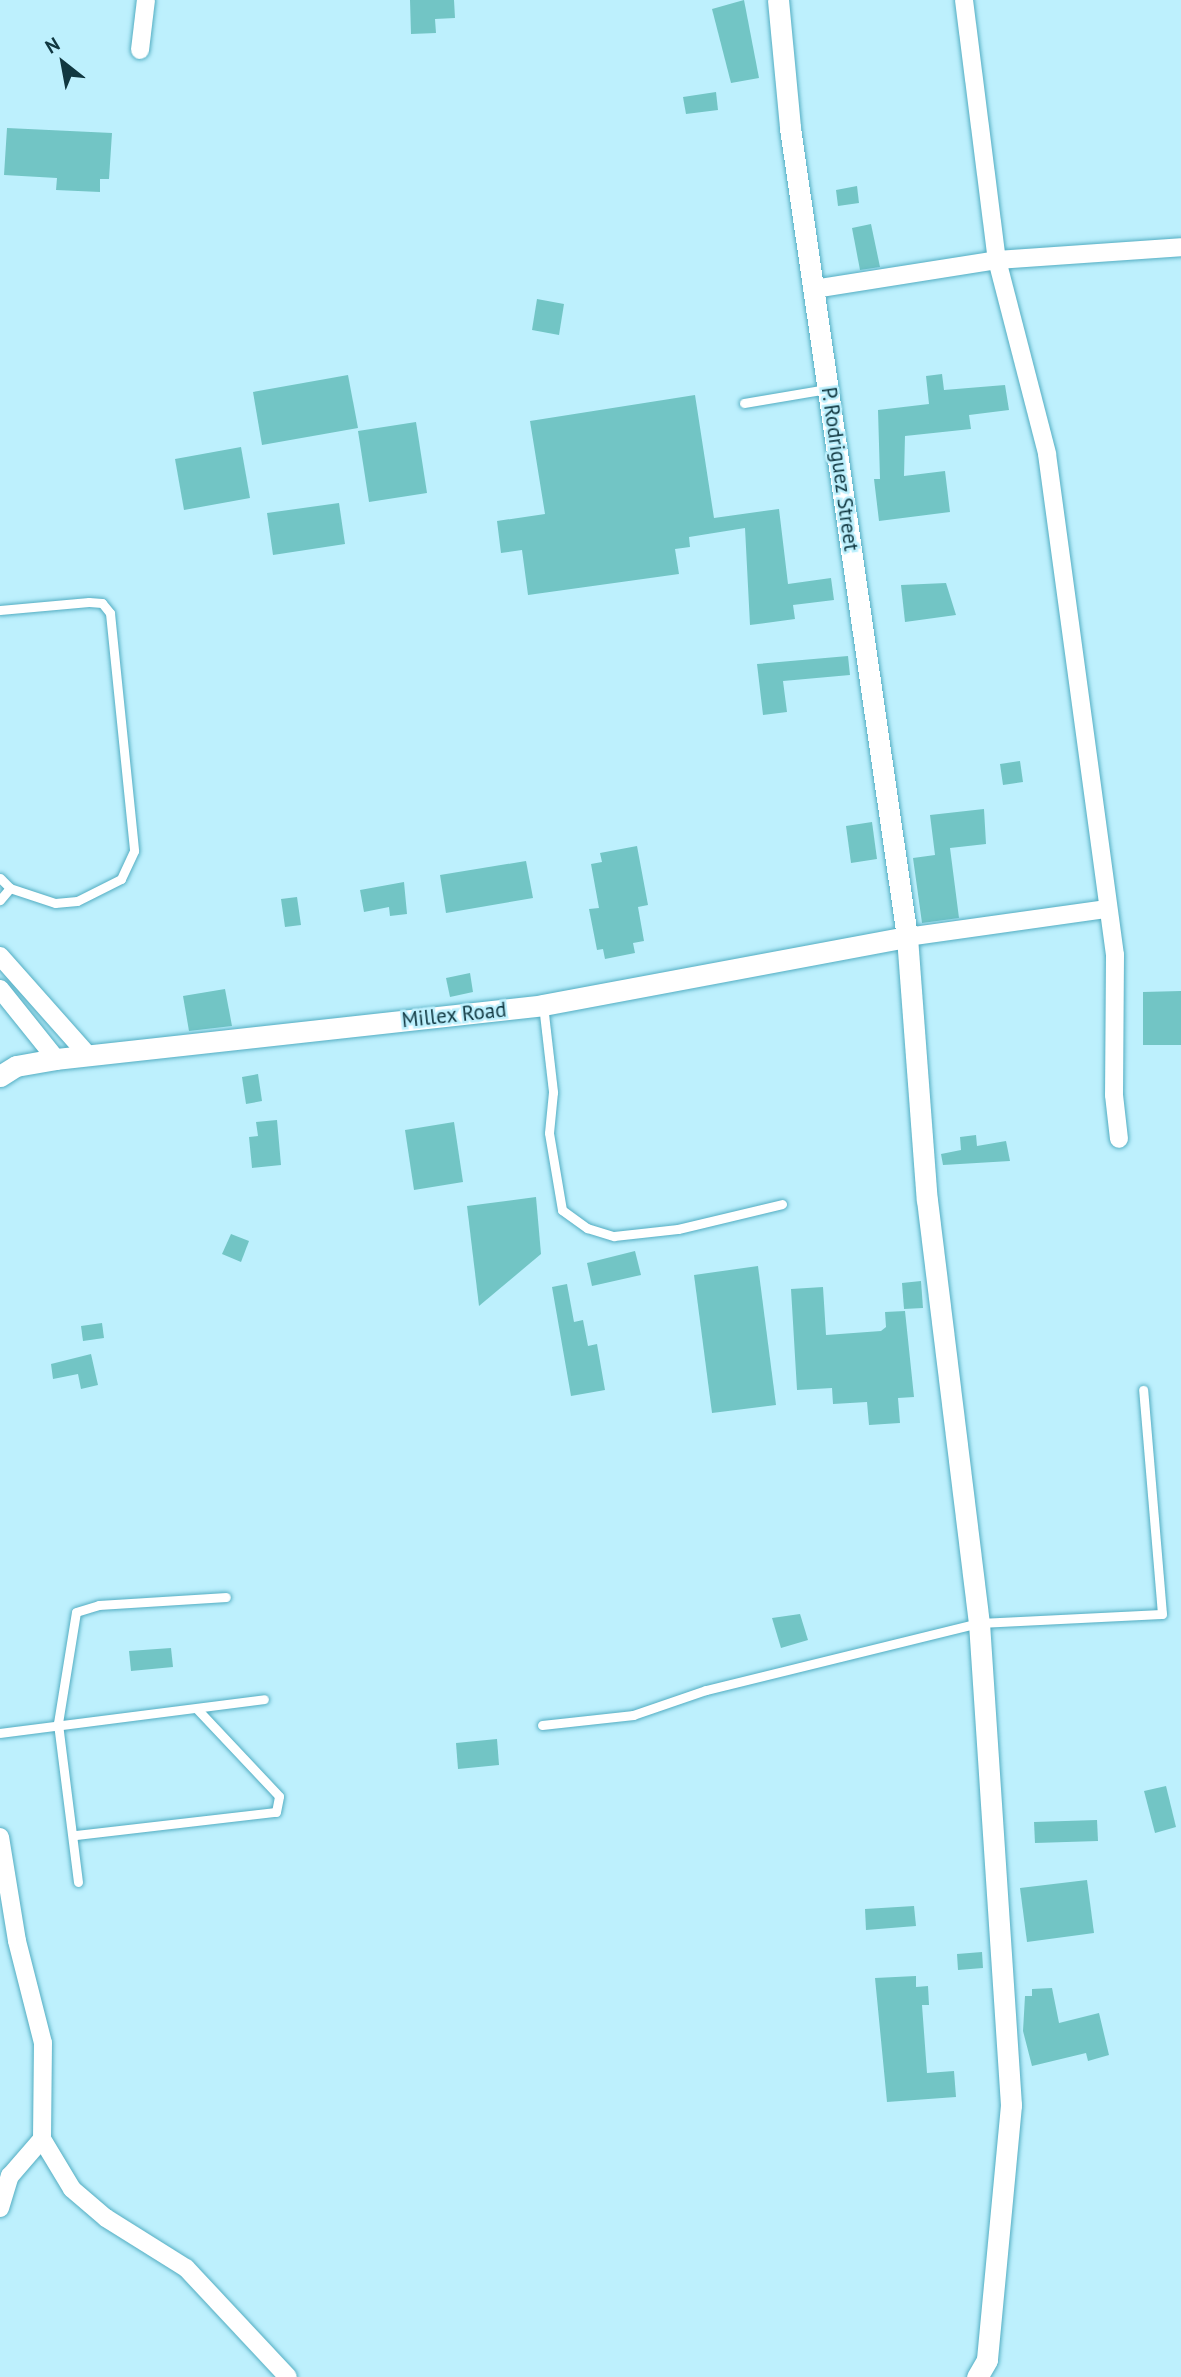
<!DOCTYPE html>
<html>
<head>
<meta charset="utf-8">
<style>
  body { margin:0 }
  #map { position:relative; width:1181px; height:2377px; overflow:hidden; background:#bdf0fd; font-family:"PT Sans",sans-serif }
  div>[style] { position:absolute }
  .building>* { inset:0; background:#72c5c5 }
  .roads { filter:drop-shadow(0 0 2px #53adc2) drop-shadow(0 0 2px #53adc2) }
  .service>* { height:9px; margin:-4.5px; padding:0 4.5px; transform-origin:4.5px; border-radius:4.5px; background:#fff }
  .minor>* { height:18px; margin:-9px; padding:0 9px; transform-origin:9px; border-radius:9px; background:#fff }
  .tertiary>* { height:21px; margin:-10.5px; padding:0 10.5px; transform-origin:10.5px; border-radius:10.5px; background:#fff }
  span { translate:-50% -50%; white-space:nowrap; text-align:center; line-height:1.15; -webkit-text-stroke:5px #bdf0fd; paint-order:stroke }
  .street-label { font-size:21px; color:#103740 }
  .north { position:absolute; left:28px; top:28px; width:70px; height:70px; -webkit-text-stroke:5px #bdf0fd; paint-order:stroke; rotate:329deg; font-size:19px; font-weight:700; line-height:28px; text-align:center; color:#103740 }
  .north::after { content:''; display:block; margin:auto; width:24px; height:32px; background:#103740; clip-path:polygon(50% 0,100% 100%,50% 72%,0 100%) }
</style>
</head>
<body>
<div id="map">
  <div class="building">
    <i style="clip-path:polygon(410px 0,454px 0,455px 18px,435px 19px,436px 33px,411px 34px)"></i>
    <i style="clip-path:polygon(744px 0,759px 78px,731px 83px,712px 9px)"></i>
    <i style="clip-path:polygon(716px 92px,718px 110px,686px 114px,683px 97px)"></i>
    <i style="clip-path:polygon(7px 128px,112px 133px,109px 179px,100px 179px,100px 192px,56px 190px,57px 178px,4px 175px)"></i>
    <i style="clip-path:polygon(857px 186px,859px 203px,838px 206px,836px 190px)"></i>
    <i style="clip-path:polygon(871px 224px,880px 267px,860px 270px,852px 228px)"></i>
    <i style="clip-path:polygon(537px 299px,564px 304px,559px 335px,532px 330px)"></i>
    <i style="clip-path:polygon(942px 374px,944px 390px,1005px 385px,1009px 410px,969px 415px,971px 429px,905px 436px,904px 476px,945px 471px,950px 512px,879px 521px,874px 479px,880px 479px,878px 410px,929px 404px,926px 376px)"></i>
    <i style="clip-path:polygon(348px 375px,358px 428px,262px 445px,253px 392px)"></i>
    <i style="clip-path:polygon(695px 395px,714px 518px,779px 509px,788px 584px,831px 578px,834px 600px,793px 605px,795px 619px,750px 625px,745px 528px,689px 537px,690px 547px,675px 549px,679px 574px,528px 595px,522px 550px,501px 553px,497px 521px,545px 514px,530px 421px)"></i>
    <i style="clip-path:polygon(416px 422px,427px 493px,369px 502px,358px 431px)"></i>
    <i style="clip-path:polygon(241px 447px,250px 498px,184px 510px,175px 459px)"></i>
    <i style="clip-path:polygon(339px 503px,345px 544px,273px 555px,267px 513px)"></i>
    <i style="clip-path:polygon(946px 583px,956px 615px,905px 622px,901px 585px)"></i>
    <i style="clip-path:polygon(848px 656px,850px 675px,783px 681px,787px 712px,763px 715px,757px 664px)"></i>
    <i style="clip-path:polygon(1020px 761px,1023px 782px,1003px 785px,1000px 764px)"></i>
    <i style="clip-path:polygon(984px 809px,986px 844px,950px 848px,959px 918px,922px 923px,913px 858px,935px 855px,930px 815px)"></i>
    <i style="clip-path:polygon(872px 822px,877px 859px,851px 863px,846px 826px)"></i>
    <i style="clip-path:polygon(637px 846px,648px 905px,638px 907px,644px 941px,633px 943px,635px 953px,605px 959px,603px 949px,597px 950px,589px 909px,599px 908px,591px 864px,602px 862px,600px 853px)"></i>
    <i style="clip-path:polygon(526px 861px,533px 898px,446px 913px,440px 875px)"></i>
    <i style="clip-path:polygon(404px 882px,407px 914px,390px 916px,389px 907px,364px 912px,360px 890px)"></i>
    <i style="clip-path:polygon(297px 897px,301px 925px,285px 927px,281px 899px)"></i>
    <i style="clip-path:polygon(470px 973px,473px 992px,450px 997px,446px 978px)"></i>
    <i style="clip-path:polygon(225px 989px,232px 1026px,189px 1031px,183px 996px)"></i>
    <i style="clip-path:polygon(1181px 991px,1181px 1045px,1143px 1045px,1143px 992px)"></i>
    <i style="clip-path:polygon(258px 1074px,262px 1101px,246px 1104px,242px 1077px)"></i>
    <i style="clip-path:polygon(277px 1120px,281px 1165px,252px 1168px,249px 1137px,258px 1136px,256px 1122px)"></i>
    <i style="clip-path:polygon(454px 1122px,463px 1182px,414px 1190px,405px 1130px)"></i>
    <i style="clip-path:polygon(976px 1135px,977px 1146px,1006px 1141px,1010px 1161px,943px 1165px,941px 1154px,961px 1150px,960px 1137px)"></i>
    <i style="clip-path:polygon(536px 1197px,541px 1254px,479px 1306px,467px 1206px)"></i>
    <i style="clip-path:polygon(231px 1234px,249px 1241px,241px 1262px,222px 1254px)"></i>
    <i style="clip-path:polygon(635px 1251px,641px 1275px,592px 1286px,587px 1263px)"></i>
    <i style="clip-path:polygon(758px 1266px,776px 1405px,712px 1413px,694px 1275px)"></i>
    <i style="clip-path:polygon(921px 1281px,923px 1308px,904px 1309px,902px 1283px)"></i>
    <i style="clip-path:polygon(567px 1284px,574px 1322px,583px 1320px,588px 1346px,597px 1344px,605px 1390px,571px 1396px,552px 1287px)"></i>
    <i style="clip-path:polygon(823px 1287px,826px 1335px,881px 1331px,886px 1327px,885px 1312px,905px 1311px,914px 1397px,898px 1398px,900px 1423px,869px 1425px,867px 1402px,833px 1404px,832px 1388px,797px 1390px,791px 1289px)"></i>
    <i style="clip-path:polygon(102px 1323px,104px 1338px,83px 1341px,81px 1326px)"></i>
    <i style="clip-path:polygon(91px 1354px,98px 1385px,81px 1389px,78px 1374px,53px 1379px,51px 1364px)"></i>
    <i style="clip-path:polygon(800px 1614px,808px 1640px,781px 1648px,772px 1618px)"></i>
    <i style="clip-path:polygon(171px 1648px,173px 1667px,131px 1671px,129px 1651px)"></i>
    <i style="clip-path:polygon(497px 1739px,499px 1765px,458px 1769px,456px 1743px)"></i>
    <i style="clip-path:polygon(1166px 1786px,1176px 1827px,1155px 1833px,1144px 1791px)"></i>
    <i style="clip-path:polygon(1097px 1820px,1098px 1841px,1035px 1843px,1034px 1822px)"></i>
    <i style="clip-path:polygon(1087px 1880px,1094px 1933px,1027px 1942px,1020px 1888px)"></i>
    <i style="clip-path:polygon(914px 1906px,916px 1926px,866px 1930px,865px 1909px)"></i>
    <i style="clip-path:polygon(982px 1952px,983px 1968px,958px 1970px,957px 1954px)"></i>
    <i style="clip-path:polygon(916px 1976px,916px 1987px,928px 1986px,929px 2005px,922px 2005px,927px 2073px,954px 2071px,956px 2097px,887px 2102px,875px 1978px)"></i>
    <i style="clip-path:polygon(1052px 1988px,1059px 2023px,1099px 2013px,1109px 2055px,1088px 2061px,1086px 2053px,1032px 2066px,1023px 2031px,1025px 1996px,1032px 1996px,1032px 1989px)"></i>
  </div>
  <div class="roads">
    <div class="service">
      <i style="left:744px;top:403px;width:84px;rotate:-9.6deg"></i>
      <i style="left:0;top:610px;width:89px;rotate:-5.1deg"></i>
      <i style="left:89px;top:602px;width:13px;rotate:4deg"></i>
      <i style="left:102px;top:603px;width:13px;rotate:51deg"></i>
      <i style="left:110px;top:613px;width:239px;rotate:84.2deg"></i>
      <i style="left:134px;top:851px;width:31px;rotate:115deg"></i>
      <i style="left:121px;top:879px;width:49px;rotate:153.4deg"></i>
      <i style="left:77px;top:901px;width:22px;rotate:175deg"></i>
      <i style="left:55px;top:903px;width:47px;rotate:-161.6deg"></i>
      <i style="left:0;top:878px;width:14px;rotate:45deg"></i>
      <i style="left:10px;top:888px;width:16px;rotate:130deg"></i>
      <i style="left:543px;top:1005px;width:88px;rotate:83.4deg"></i>
      <i style="left:553px;top:1092px;width:41px;rotate:95.6deg"></i>
      <i style="left:549px;top:1133px;width:78px;rotate:80.4deg"></i>
      <i style="left:562px;top:1210px;width:31px;rotate:36deg"></i>
      <i style="left:587px;top:1228px;width:28px;rotate:17deg"></i>
      <i style="left:614px;top:1236px;width:64px;rotate:-6.2deg"></i>
      <i style="left:678px;top:1229px;width:107px;rotate:-13.5deg"></i>
      <i style="left:542px;top:1725px;width:92px;rotate:-6.3deg"></i>
      <i style="left:633px;top:1715px;width:77px;rotate:-18.9deg"></i>
      <i style="left:706px;top:1690px;width:281px;rotate:-13.8deg"></i>
      <i style="left:979px;top:1623px;width:183px;rotate:-2.8deg"></i>
      <i style="left:1162px;top:1614px;width:225px;rotate:-94.8deg"></i>
      <i style="left:0;top:1733px;width:266px;rotate:-7.3deg"></i>
      <i style="left:76px;top:1835px;width:201px;rotate:-6.6deg"></i>
      <i style="left:276px;top:1812px;width:16px;rotate:-79deg"></i>
      <i style="left:279px;top:1796px;width:120px;rotate:-133.3deg"></i>
      <i style="left:78px;top:1882px;width:160px;rotate:-97.2deg"></i>
      <i style="left:58px;top:1723px;width:112px;rotate:-80.8deg"></i>
      <i style="left:76px;top:1612px;width:24px;rotate:-17deg"></i>
      <i style="left:99px;top:1605px;width:127px;rotate:-3.6deg"></i>
    </div>
    <div class="minor">
      <i style="left:964px;top:0;width:262px;rotate:82.8deg"></i>
      <i style="left:997px;top:260px;width:200px;rotate:75.5deg"></i>
      <i style="left:1047px;top:454px;width:506px;rotate:82.27deg"></i>
      <i style="left:1115px;top:955px;width:140px;rotate:90.4deg"></i>
      <i style="left:1114px;top:1095px;width:44px;rotate:83.5deg"></i>
      <i style="left:140px;top:50px;width:50px;rotate:-83.2deg"></i>
      <i style="left:814px;top:289px;width:185px;rotate:-9deg"></i>
      <i style="left:997px;top:260px;width:184px;rotate:-4deg"></i>
      <i style="left:907px;top:937px;width:202px;rotate:-8deg"></i>
      <i style="left:0;top:956px;width:132px;rotate:48.4deg"></i>
      <i style="left:0;top:989px;width:90px;rotate:51.3deg"></i>
      <i style="left:0;top:1837px;width:105px;rotate:80.7deg"></i>
      <i style="left:17px;top:1941px;width:105px;rotate:75.7deg"></i>
      <i style="left:43px;top:2043px;width:96px;rotate:90.6deg"></i>
      <i style="left:42px;top:2139px;width:58px;rotate:59deg"></i>
      <i style="left:72px;top:2189px;width:45px;rotate:40.5deg"></i>
      <i style="left:106px;top:2218px;width:94px;rotate:32deg"></i>
      <i style="left:186px;top:2268px;width:149px;rotate:46.9deg"></i>
      <i style="left:0;top:2208px;width:34px;rotate:-73deg"></i>
      <i style="left:10px;top:2176px;width:49px;rotate:-49.1deg"></i>
    </div>
    <div class="tertiary">
      <i style="left:778px;top:0;width:129px;rotate:84.6deg"></i>
      <i style="left:790px;top:128px;width:817px;rotate:81.77deg"></i>
      <i style="left:907px;top:937px;width:264px;rotate:85.7deg"></i>
      <i style="left:927px;top:1200px;width:426px;rotate:83deg"></i>
      <i style="left:979px;top:1623px;width:483px;rotate:86.2deg"></i>
      <i style="left:1011px;top:2105px;width:256px;rotate:95.4deg"></i>
      <i style="left:987px;top:2360px;width:20px;rotate:120deg"></i>
      <i style="left:0;top:1076px;width:19px;rotate:-32deg"></i>
      <i style="left:16px;top:1066px;width:41px;rotate:-9.9deg"></i>
      <i style="left:56px;top:1059px;width:490px;rotate:-6.3deg"></i>
      <i style="left:543px;top:1005px;width:370px;rotate:-10.6deg"></i>
    </div>
  </div>
  <div class="street-label">
    <span style="left:840px;top:469px;rotate:82deg">P. Rodriguez Street</span>
    <span style="left:454px;top:1015px;rotate:-6deg">Millex Road</span>
  </div>
  <div class="north">N</div>
</div>
</body>
</html>
